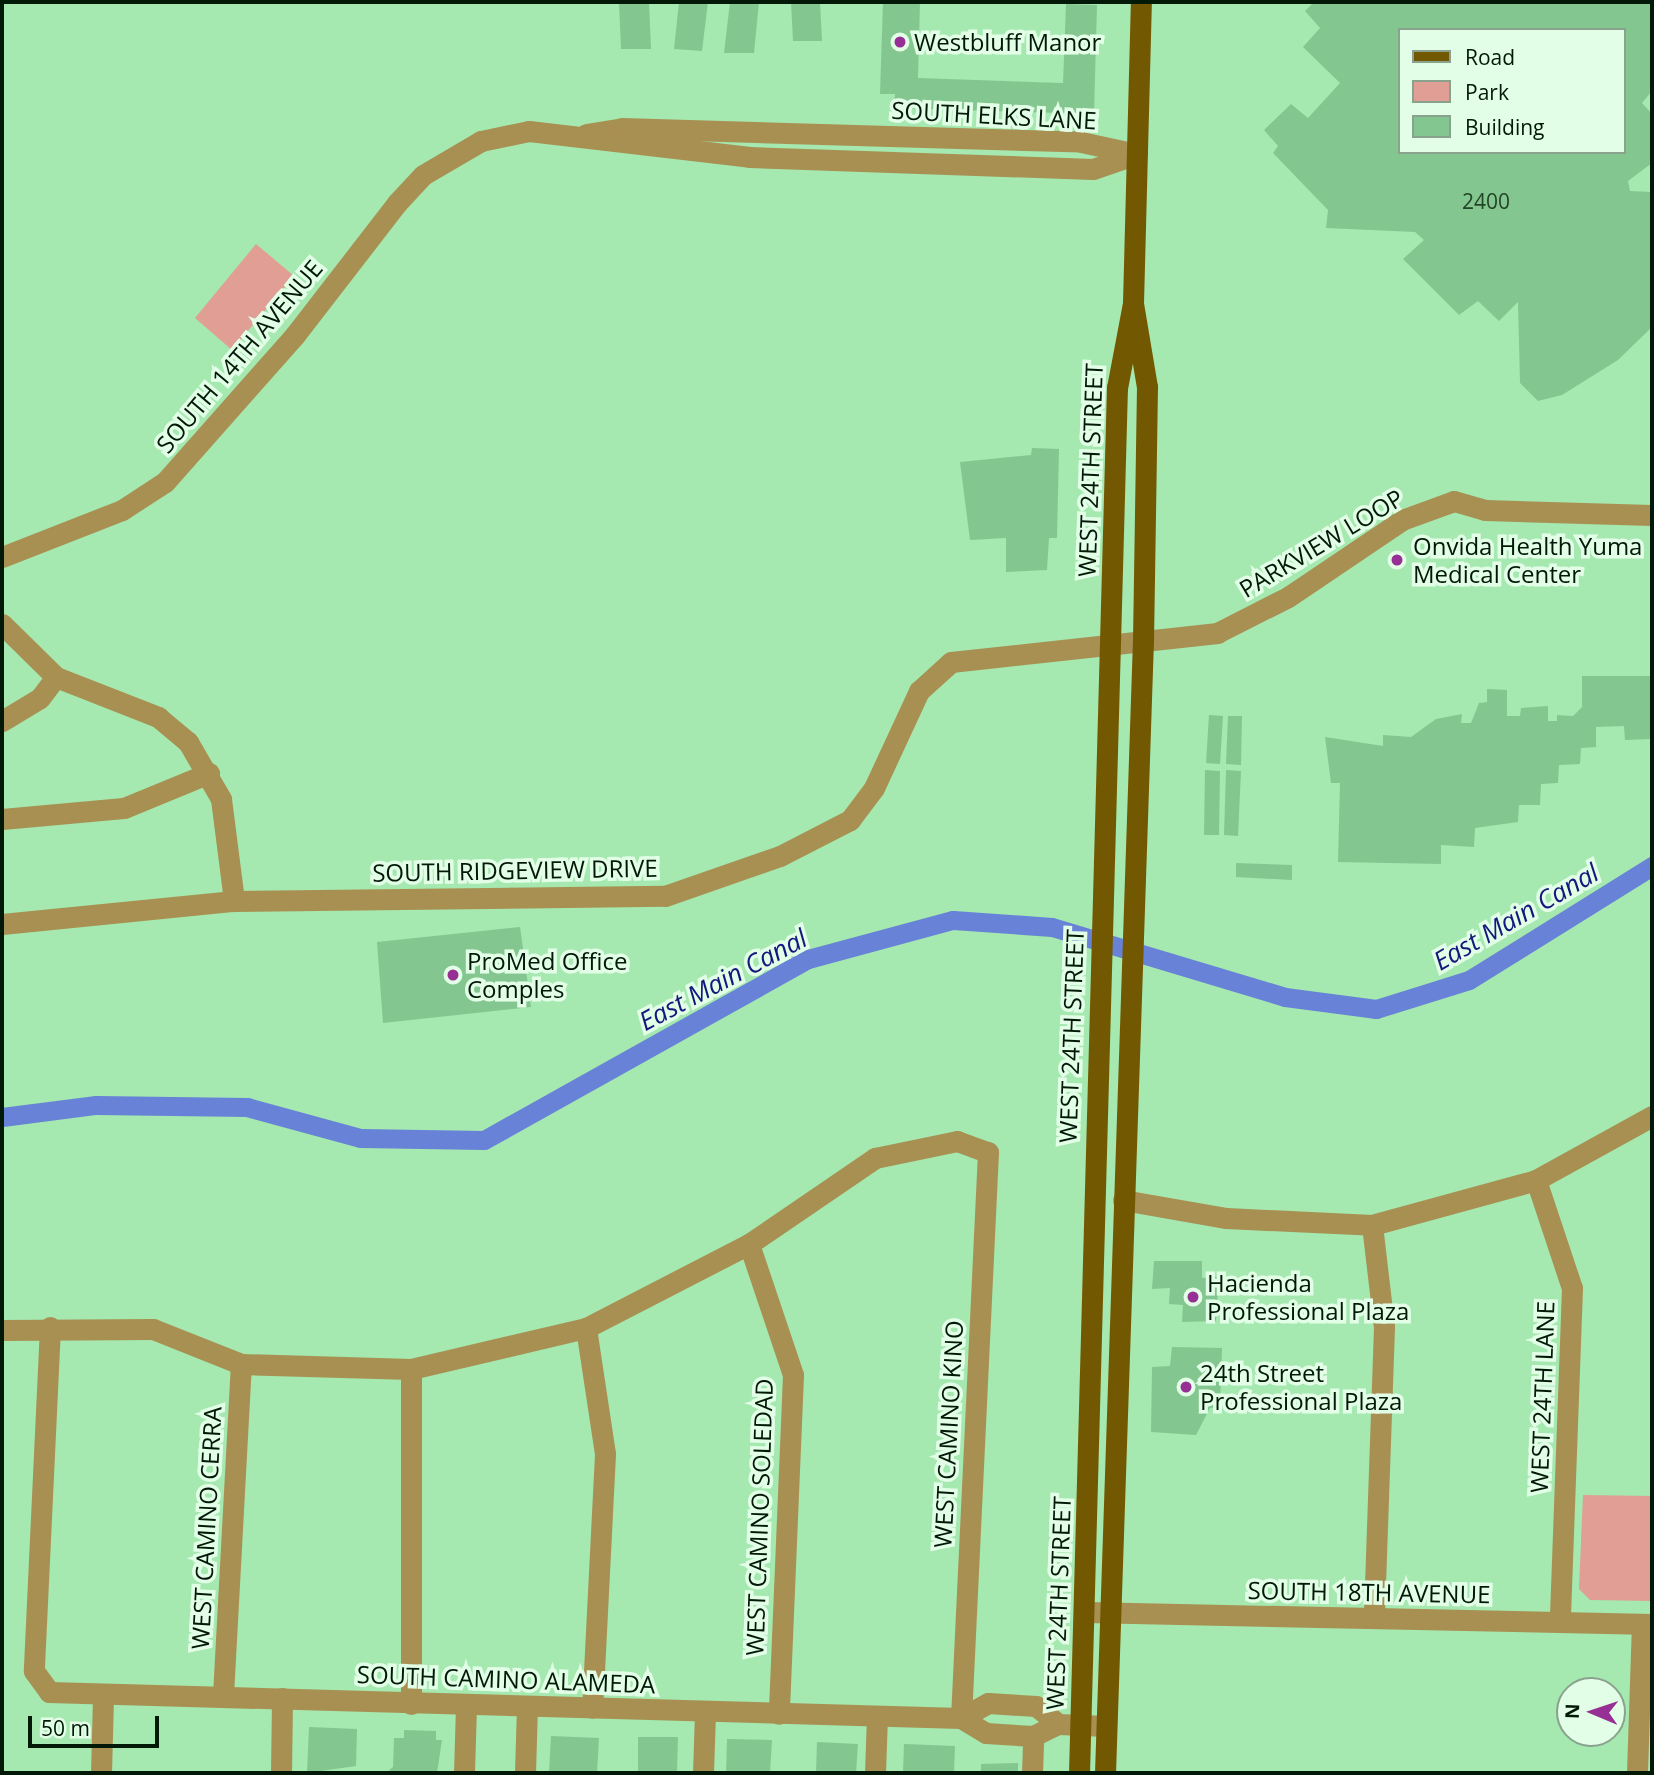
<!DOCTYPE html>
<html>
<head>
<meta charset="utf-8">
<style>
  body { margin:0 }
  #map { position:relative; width:1654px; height:1775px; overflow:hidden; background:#a5e8b0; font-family:"Open Sans",sans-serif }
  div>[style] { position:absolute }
  .green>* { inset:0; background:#e09e94 }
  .canal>* { height:19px; margin:-9.5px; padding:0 9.5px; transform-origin:9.5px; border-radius:9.5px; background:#6782d7 }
  .building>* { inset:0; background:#84c68f }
  .minor>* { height:21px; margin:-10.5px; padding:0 10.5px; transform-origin:10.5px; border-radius:10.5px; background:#a89052 }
  .major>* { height:21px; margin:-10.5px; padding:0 10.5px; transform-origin:10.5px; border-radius:10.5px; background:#725800 }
  .dots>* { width:19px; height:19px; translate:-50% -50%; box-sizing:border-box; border:4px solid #e3fee7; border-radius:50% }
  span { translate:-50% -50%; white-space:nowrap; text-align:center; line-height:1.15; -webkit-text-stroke:7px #e3fee7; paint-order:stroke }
  .number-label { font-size:21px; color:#224428 }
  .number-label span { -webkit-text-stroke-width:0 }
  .poi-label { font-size:24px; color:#011906 }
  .left { translate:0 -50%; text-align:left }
  .street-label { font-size:24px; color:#011906 }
  .water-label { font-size:26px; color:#12187c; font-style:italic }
  .frame { position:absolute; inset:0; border:4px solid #011906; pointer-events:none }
  .legend { position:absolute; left:1398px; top:28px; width:228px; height:126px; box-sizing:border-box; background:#e3fee7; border:2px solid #89a28d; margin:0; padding:9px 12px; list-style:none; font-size:21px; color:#011906 }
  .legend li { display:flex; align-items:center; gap:14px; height:35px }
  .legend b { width:35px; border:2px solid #89a28d }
  .north { position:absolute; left:1556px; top:1677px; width:70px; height:70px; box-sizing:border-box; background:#e3fee7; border:2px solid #89a28d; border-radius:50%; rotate:272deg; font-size:19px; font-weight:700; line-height:28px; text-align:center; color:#011906 }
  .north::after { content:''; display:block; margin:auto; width:24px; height:32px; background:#973094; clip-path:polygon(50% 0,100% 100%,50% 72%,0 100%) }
  .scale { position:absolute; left:28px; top:1716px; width:131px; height:32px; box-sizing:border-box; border:4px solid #011906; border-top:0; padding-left:9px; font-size:21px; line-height:24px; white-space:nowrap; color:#011906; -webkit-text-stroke:5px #e3fee7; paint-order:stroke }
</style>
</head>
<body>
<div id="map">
  <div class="green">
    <i style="clip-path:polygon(256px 244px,294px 276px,232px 350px,195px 318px)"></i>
    <i style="clip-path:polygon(1583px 1495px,1652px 1496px,1652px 1601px,1590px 1600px,1579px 1589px)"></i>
  </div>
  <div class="canal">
    <i style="left:2px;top:1117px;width:95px;rotate:-7.3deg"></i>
    <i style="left:96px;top:1105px;width:151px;rotate:0.8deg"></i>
    <i style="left:247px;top:1107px;width:117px;rotate:15.3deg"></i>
    <i style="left:360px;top:1138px;width:124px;rotate:0.9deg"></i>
    <i style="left:484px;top:1140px;width:371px;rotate:-29.2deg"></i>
    <i style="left:808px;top:959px;width:150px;rotate:-15.1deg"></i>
    <i style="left:953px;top:920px;width:99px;rotate:4deg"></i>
    <i style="left:1052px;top:927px;width:243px;rotate:16.7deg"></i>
    <i style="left:1285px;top:997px;width:92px;rotate:7.5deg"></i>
    <i style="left:1376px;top:1009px;width:97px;rotate:-17.3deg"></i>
    <i style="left:1469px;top:980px;width:216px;rotate:-31.9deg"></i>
  </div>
  <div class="building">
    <i style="clip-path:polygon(619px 2px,649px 2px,651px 49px,621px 49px)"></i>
    <i style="clip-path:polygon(679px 2px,708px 2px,702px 51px,674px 49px)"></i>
    <i style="clip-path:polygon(730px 2px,759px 2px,754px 53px,724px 53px)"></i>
    <i style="clip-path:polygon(791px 2px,820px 2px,822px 41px,793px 41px)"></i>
    <i style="clip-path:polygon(883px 2px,920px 2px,918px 78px,1063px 83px,1066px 4px,1097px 5px,1094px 114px,894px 108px,895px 94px,880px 94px)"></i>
    <i style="clip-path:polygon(evenodd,1314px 2px,1652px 2px,1652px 91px,1642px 103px,1652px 114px,1652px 163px,1628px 181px,1630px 191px,1652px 192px,1652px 327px,1618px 360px,1562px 395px,1538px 401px,1520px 383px,1518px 302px,1499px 321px,1478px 301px,1459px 315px,1403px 259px,1424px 240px,1415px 232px,1326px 228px,1328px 210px,1273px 153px,1278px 146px,1264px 130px,1291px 104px,1308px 118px,1340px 83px,1303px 47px,1320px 28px,1305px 11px,1314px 2px,1400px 30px,1624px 30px,1624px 152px,1400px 152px,1400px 30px)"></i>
    <i style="clip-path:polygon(1032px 448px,1059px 449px,1057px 538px,1049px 538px,1047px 570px,1006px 572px,1006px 538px,970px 540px,960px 462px,1031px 455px)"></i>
    <i style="clip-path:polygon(1582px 676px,1652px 676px,1652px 739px,1625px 740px,1624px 726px,1596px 727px,1596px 747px,1581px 748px,1580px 764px,1559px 765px,1558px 783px,1541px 784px,1540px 805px,1519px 805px,1518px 822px,1475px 828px,1474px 847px,1441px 845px,1441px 864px,1338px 862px,1340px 783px,1331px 783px,1325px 737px,1383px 746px,1383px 735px,1411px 737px,1436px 719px,1462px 714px,1461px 723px,1471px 723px,1479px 703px,1487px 702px,1487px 689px,1507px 690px,1507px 716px,1520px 716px,1521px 708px,1548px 706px,1548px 721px,1557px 721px,1557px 715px,1573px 716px,1582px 707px)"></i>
    <i style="clip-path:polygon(1209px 715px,1223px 716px,1220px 764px,1206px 763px)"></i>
    <i style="clip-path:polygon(1228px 716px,1242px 716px,1241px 765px,1226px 764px)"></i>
    <i style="clip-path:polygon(1205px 770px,1220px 771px,1219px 835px,1204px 835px)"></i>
    <i style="clip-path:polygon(1226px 770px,1241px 771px,1238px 836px,1224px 835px)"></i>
    <i style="clip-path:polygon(1236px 863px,1292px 865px,1292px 880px,1236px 877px)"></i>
    <i style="clip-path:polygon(520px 927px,531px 1007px,383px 1023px,377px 942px)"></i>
    <i style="clip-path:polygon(1154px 1261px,1202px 1261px,1202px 1278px,1219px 1277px,1216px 1321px,1182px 1322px,1183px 1305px,1169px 1304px,1170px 1288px,1152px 1289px)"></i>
    <i style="clip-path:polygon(1172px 1347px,1222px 1348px,1220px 1407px,1210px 1408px,1196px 1435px,1151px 1432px,1152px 1367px,1170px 1366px)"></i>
    <i style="clip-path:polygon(309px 1727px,357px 1729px,356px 1766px,307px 1773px)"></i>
    <i style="clip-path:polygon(404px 1730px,436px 1731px,436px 1740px,442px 1740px,437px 1773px,386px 1773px,393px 1767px,394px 1738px,404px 1738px)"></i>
    <i style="clip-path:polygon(551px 1736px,599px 1738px,597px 1773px,549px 1772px)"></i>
    <i style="clip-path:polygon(638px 1737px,678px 1737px,677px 1773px,638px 1773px)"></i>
    <i style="clip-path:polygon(727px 1739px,772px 1740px,770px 1773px,726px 1773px)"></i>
    <i style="clip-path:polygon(817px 1742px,858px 1744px,856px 1773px,816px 1773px)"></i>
    <i style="clip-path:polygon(904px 1744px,955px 1746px,954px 1773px,903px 1773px)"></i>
    <i style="clip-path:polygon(1018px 1763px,1018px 1773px,981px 1773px,981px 1764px)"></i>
  </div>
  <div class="minor">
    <i style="left:586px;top:134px;width:36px;rotate:-9deg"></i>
    <i style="left:622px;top:128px;width:459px;rotate:1.7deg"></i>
    <i style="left:1081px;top:142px;width:57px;rotate:12.1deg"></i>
    <i style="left:2px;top:557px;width:129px;rotate:-21.4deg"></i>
    <i style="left:122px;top:510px;width:51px;rotate:-33.1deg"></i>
    <i style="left:165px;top:482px;width:196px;rotate:-48.5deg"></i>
    <i style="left:295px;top:335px;width:167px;rotate:-52.3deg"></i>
    <i style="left:397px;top:203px;width:38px;rotate:-47deg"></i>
    <i style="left:423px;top:175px;width:67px;rotate:-30.4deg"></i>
    <i style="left:481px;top:141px;width:49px;rotate:-11.8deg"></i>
    <i style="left:529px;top:131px;width:222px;rotate:6.7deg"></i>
    <i style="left:749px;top:157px;width:344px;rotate:2deg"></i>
    <i style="left:1093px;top:169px;width:46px;rotate:-18.8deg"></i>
    <i style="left:2px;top:624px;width:76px;rotate:44.5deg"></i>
    <i style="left:56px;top:677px;width:110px;rotate:21.4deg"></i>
    <i style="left:158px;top:717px;width:39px;rotate:40deg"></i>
    <i style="left:188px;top:742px;width:66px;rotate:59.9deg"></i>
    <i style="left:221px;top:799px;width:103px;rotate:82.7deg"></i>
    <i style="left:2px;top:721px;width:44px;rotate:-31.2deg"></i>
    <i style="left:40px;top:698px;width:26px;rotate:-53deg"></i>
    <i style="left:2px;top:819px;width:122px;rotate:-5.2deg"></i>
    <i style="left:124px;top:808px;width:92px;rotate:-22.4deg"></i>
    <i style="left:2px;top:924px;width:233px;rotate:-5.7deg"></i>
    <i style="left:234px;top:901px;width:431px;rotate:-0.7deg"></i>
    <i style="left:665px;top:896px;width:122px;rotate:-19.2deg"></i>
    <i style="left:780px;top:856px;width:79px;rotate:-27.2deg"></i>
    <i style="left:850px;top:820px;width:40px;rotate:-53deg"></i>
    <i style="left:874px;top:788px;width:107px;rotate:-65.1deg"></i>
    <i style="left:919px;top:691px;width:43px;rotate:-42.2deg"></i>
    <i style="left:951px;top:662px;width:268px;rotate:-6.2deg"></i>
    <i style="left:1217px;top:633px;width:80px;rotate:-26.9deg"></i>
    <i style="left:1288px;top:597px;width:138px;rotate:-34deg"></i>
    <i style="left:1402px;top:520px;width:55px;rotate:-20.1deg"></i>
    <i style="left:1454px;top:501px;width:32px;rotate:16deg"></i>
    <i style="left:1485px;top:510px;width:167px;rotate:1.7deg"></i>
    <i style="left:1536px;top:1180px;width:114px;rotate:71.6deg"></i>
    <i style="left:1572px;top:1288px;width:334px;rotate:92.1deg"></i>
    <i style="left:1123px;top:1200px;width:105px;rotate:9.9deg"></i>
    <i style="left:1226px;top:1218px;width:146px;rotate:2.7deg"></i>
    <i style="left:1372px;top:1225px;width:170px;rotate:-15.3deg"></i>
    <i style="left:1536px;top:1180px;width:132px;rotate:-28.9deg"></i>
    <i style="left:1372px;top:1225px;width:103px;rotate:83.3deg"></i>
    <i style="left:1384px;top:1327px;width:291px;rotate:92deg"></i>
    <i style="left:749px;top:1244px;width:138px;rotate:71.4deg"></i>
    <i style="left:793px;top:1375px;width:339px;rotate:92.4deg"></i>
    <i style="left:50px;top:1327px;width:344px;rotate:92.7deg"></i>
    <i style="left:34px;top:1671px;width:26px;rotate:54deg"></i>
    <i style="left:49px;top:1692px;width:912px;rotate:1.63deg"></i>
    <i style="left:961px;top:1718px;width:31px;rotate:-29deg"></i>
    <i style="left:988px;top:1703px;width:48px;rotate:3.6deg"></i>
    <i style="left:1036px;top:1706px;width:28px;rotate:39deg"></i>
    <i style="left:586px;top:1328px;width:127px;rotate:81.4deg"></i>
    <i style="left:605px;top:1454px;width:254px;rotate:92.9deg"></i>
    <i style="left:2px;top:1330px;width:151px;rotate:-0.4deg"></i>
    <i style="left:153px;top:1329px;width:95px;rotate:21.7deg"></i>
    <i style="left:241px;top:1364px;width:170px;rotate:1.7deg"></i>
    <i style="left:411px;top:1369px;width:180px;rotate:-13.2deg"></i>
    <i style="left:586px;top:1328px;width:183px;rotate:-27.3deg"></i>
    <i style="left:749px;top:1244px;width:153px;rotate:-34.3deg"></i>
    <i style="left:875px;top:1158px;width:84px;rotate:-11.7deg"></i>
    <i style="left:957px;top:1141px;width:33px;rotate:20deg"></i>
    <i style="left:988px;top:1152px;width:567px;rotate:92.73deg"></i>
    <i style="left:411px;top:1369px;width:335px;rotate:90deg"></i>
    <i style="left:1086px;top:1612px;width:566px;rotate:1.21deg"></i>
    <i style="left:223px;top:1695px;width:331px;rotate:-86.9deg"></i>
    <i style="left:961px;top:1718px;width:29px;rotate:31deg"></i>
    <i style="left:986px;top:1733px;width:47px;rotate:3.7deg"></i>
    <i style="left:1033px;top:1736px;width:28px;rotate:-26deg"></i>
    <i style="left:1058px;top:1724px;width:48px;rotate:2.4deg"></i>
    <i style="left:101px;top:1773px;width:77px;rotate:-88.5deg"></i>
    <i style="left:281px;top:1773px;width:75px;rotate:-89.2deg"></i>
    <i style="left:464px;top:1773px;width:67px;rotate:-88.3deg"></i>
    <i style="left:525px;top:1773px;width:66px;rotate:-88.3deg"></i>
    <i style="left:703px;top:1773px;width:61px;rotate:-88.1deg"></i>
    <i style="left:875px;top:1773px;width:56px;rotate:-88deg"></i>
    <i style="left:1032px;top:1773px;width:37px;rotate:-88deg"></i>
    <i style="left:1637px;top:1773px;width:149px;rotate:-88.1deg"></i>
  </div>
  <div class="major">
    <i style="left:1079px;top:1773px;width:1386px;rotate:-88.43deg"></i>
    <i style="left:1117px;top:388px;width:86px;rotate:-79.3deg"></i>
    <i style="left:1105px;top:1773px;width:1133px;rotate:-88.08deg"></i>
    <i style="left:1143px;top:641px;width:254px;rotate:-89.1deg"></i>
    <i style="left:1147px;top:387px;width:85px;rotate:-99.5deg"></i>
    <i style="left:1133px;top:303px;width:301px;rotate:-88.5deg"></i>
  </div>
  <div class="dots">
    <i style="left:900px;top:42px;background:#973094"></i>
    <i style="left:1397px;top:560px;background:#973094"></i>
    <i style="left:453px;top:975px;background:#973094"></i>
    <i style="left:1193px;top:1297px;background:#973094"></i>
    <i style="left:1186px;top:1387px;background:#973094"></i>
  </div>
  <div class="number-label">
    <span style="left:1486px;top:201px">2400</span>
  </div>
  <div class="poi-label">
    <span class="left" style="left:914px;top:42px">Westbluff Manor</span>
    <span class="left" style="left:1413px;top:560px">Onvida Health Yuma<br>Medical Center</span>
    <span class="left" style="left:467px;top:975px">ProMed Office<br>Comples</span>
    <span class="left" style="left:1207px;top:1297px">Hacienda<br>Professional Plaza</span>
    <span class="left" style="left:1200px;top:1387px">24th Street<br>Professional Plaza</span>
  </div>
  <div class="street-label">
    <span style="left:994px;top:115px;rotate:3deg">SOUTH ELKS LANE</span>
    <span style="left:239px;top:356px;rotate:-50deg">SOUTH 14TH AVENUE</span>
    <span style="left:1090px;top:470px;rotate:-88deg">WEST 24TH STREET</span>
    <span style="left:1321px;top:543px;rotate:-31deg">PARKVIEW LOOP</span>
    <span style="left:515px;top:870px;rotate:-1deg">SOUTH RIDGEVIEW DRIVE</span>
    <span style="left:1071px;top:1036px;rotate:-88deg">WEST 24TH STREET</span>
    <span style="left:1542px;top:1397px;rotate:-88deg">WEST 24TH LANE</span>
    <span style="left:948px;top:1434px;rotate:-87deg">WEST CAMINO KINO</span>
    <span style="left:759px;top:1517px;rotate:-88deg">WEST CAMINO SOLEDAD</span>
    <span style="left:206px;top:1528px;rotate:-87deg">WEST CAMINO CERRA</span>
    <span style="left:1369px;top:1592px;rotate:1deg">SOUTH 18TH AVENUE</span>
    <span style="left:1058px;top:1603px;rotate:-88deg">WEST 24TH STREET</span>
    <span style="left:506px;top:1679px;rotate:2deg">SOUTH CAMINO ALAMEDA</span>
  </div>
  <div class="water-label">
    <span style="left:1516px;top:917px;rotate:-30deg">East Main Canal</span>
    <span style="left:723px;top:980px;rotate:-28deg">East Main Canal</span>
  </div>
  <div class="frame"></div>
  <ul class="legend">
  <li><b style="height:9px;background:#725800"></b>Road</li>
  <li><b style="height:19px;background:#e09e94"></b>Park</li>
  <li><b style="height:19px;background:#84c68f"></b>Building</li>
  </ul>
  <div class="north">N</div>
  <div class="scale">50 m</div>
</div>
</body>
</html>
